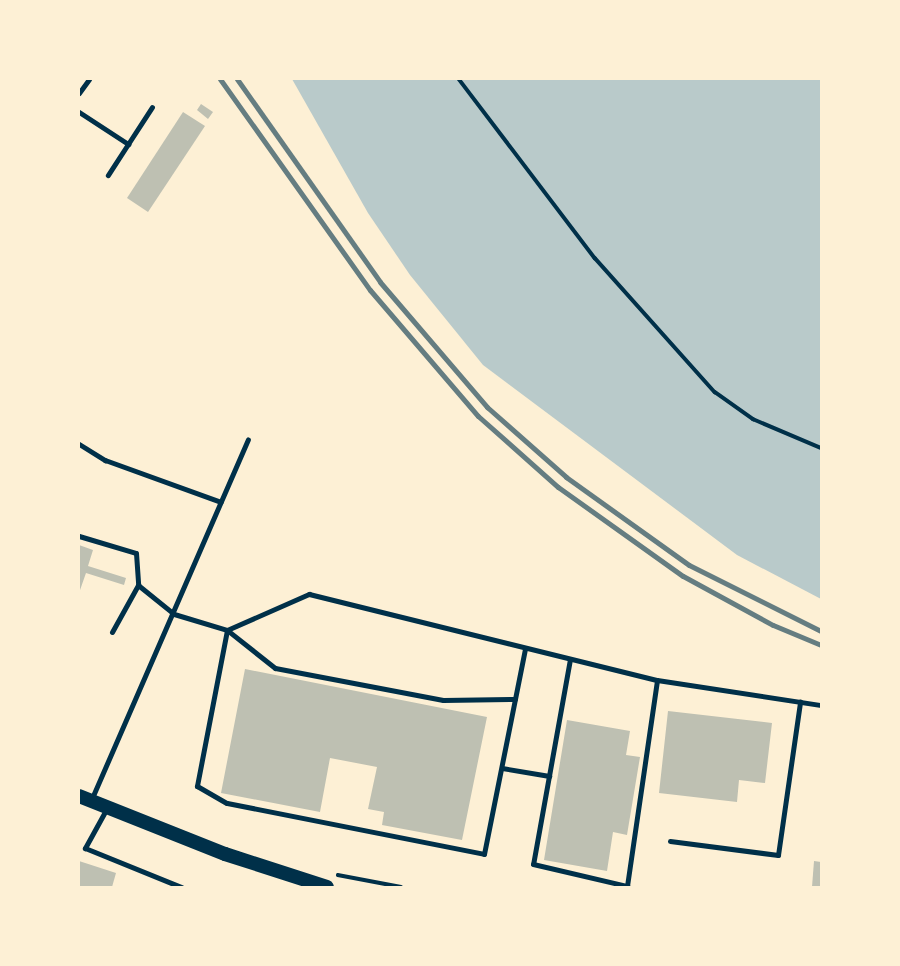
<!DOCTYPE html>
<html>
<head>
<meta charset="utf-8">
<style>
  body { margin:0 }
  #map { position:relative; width:900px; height:966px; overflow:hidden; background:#fdf0d5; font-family:Inter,sans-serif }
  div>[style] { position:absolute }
  .green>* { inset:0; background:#b9caca }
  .building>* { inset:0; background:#bec0b2 }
  .path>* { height:3.5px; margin:-1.75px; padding:0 1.75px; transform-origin:1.75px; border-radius:1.75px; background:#003049 }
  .service>* { height:5px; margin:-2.5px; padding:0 2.5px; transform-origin:2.5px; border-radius:2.5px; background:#003049 }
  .secondary>* { height:14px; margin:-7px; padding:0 7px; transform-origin:7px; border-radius:7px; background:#003049 }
  .rail>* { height:5px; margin:-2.5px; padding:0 2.5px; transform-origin:2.5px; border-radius:2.5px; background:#657d81 }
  span { translate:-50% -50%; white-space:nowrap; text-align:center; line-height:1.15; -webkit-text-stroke:6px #fdf0d5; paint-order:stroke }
  .frame { position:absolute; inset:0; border:80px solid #fdf0d5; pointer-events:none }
</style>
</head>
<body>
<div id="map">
  <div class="green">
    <i style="clip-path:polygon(292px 79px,821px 79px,821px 599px,737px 555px,483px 365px,410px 275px,368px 213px)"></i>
  </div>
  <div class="building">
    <i style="clip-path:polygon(201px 104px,213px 112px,208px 119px,197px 110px)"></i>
    <i style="clip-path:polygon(183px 112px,205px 126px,148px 212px,127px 198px)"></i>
    <i style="clip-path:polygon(79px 545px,93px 550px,88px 566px,126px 578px,124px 585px,86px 573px,79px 593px)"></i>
    <i style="clip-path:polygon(245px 669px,487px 717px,462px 840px,382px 825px,384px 812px,368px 809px,377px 767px,330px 758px,320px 812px,221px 793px)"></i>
    <i style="clip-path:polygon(668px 711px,772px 723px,765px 783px,739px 780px,737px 802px,659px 793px)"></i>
    <i style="clip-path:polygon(567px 720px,630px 731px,626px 755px,640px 757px,627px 835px,613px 832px,607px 871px,544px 860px)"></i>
    <i style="clip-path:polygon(79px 861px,116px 873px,112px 887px,79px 887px)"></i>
    <i style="clip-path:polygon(814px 861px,821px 862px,821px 887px,812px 887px)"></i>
  </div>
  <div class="path">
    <i style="left:459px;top:79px;width:225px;rotate:52.8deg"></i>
    <i style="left:595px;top:258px;width:180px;rotate:48.2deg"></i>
    <i style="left:715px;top:392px;width:47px;rotate:35.4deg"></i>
    <i style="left:753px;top:419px;width:74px;rotate:23.1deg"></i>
    <i style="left:338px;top:875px;width:64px;rotate:10.8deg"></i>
  </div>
  <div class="service">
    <i style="left:79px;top:93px;width:17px;rotate:-54deg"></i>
    <i style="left:79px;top:112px;width:59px;rotate:33.1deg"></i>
    <i style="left:128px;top:144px;width:37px;rotate:123deg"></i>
    <i style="left:128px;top:144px;width:44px;rotate:-57deg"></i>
    <i style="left:79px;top:444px;width:31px;rotate:32deg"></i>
    <i style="left:105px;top:460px;width:123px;rotate:19.9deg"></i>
    <i style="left:79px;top:536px;width:59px;rotate:16.6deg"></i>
    <i style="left:136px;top:553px;width:32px;rotate:86deg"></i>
    <i style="left:112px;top:632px;width:54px;rotate:-61deg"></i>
    <i style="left:138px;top:585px;width:46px;rotate:38.9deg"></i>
    <i style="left:174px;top:614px;width:55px;rotate:16.8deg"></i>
    <i style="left:227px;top:630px;width:159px;rotate:100.9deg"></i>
    <i style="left:197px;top:786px;width:34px;rotate:30deg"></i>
    <i style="left:227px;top:803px;width:262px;rotate:11.2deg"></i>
    <i style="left:484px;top:854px;width:209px;rotate:-78.7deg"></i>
    <i style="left:570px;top:659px;width:208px;rotate:100.2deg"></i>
    <i style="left:533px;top:864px;width:97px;rotate:13.2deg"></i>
    <i style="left:627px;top:886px;width:208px;rotate:-81.7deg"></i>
    <i style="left:515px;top:699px;width:72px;rotate:179.2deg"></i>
    <i style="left:443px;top:700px;width:171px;rotate:-169.2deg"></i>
    <i style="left:275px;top:668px;width:61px;rotate:-141.6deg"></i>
    <i style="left:227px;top:630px;width:90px;rotate:-23.7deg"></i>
    <i style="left:309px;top:594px;width:358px;rotate:13.9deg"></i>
    <i style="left:657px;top:680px;width:166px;rotate:8.7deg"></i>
    <i style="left:502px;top:768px;width:48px;rotate:9.7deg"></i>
    <i style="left:92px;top:798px;width:391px;rotate:-66.5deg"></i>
    <i style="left:107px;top:808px;width:46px;rotate:118.8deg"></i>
    <i style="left:85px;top:848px;width:104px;rotate:22.1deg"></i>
    <i style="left:670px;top:841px;width:109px;rotate:7.4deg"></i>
    <i style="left:778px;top:855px;width:155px;rotate:-81.8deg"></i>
  </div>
  <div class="secondary">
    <i style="left:79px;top:796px;width:157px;rotate:21.7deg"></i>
    <i style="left:225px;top:854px;width:107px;rotate:17.9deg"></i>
  </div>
  <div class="rail">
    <i style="left:220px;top:79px;width:259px;rotate:54.6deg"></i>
    <i style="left:370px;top:290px;width:166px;rotate:49.4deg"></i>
    <i style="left:478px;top:416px;width:107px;rotate:41.6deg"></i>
    <i style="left:558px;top:487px;width:153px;rotate:35.5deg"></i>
    <i style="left:683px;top:576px;width:102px;rotate:28.6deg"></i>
    <i style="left:773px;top:625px;width:52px;rotate:22.6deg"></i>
    <i style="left:237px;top:79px;width:248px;rotate:54.8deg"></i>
    <i style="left:380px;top:282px;width:165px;rotate:49.4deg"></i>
    <i style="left:487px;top:407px;width:106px;rotate:41.5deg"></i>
    <i style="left:566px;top:477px;width:151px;rotate:35.6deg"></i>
    <i style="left:689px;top:565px;width:148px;rotate:26.6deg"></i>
  </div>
  <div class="frame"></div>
</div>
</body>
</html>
